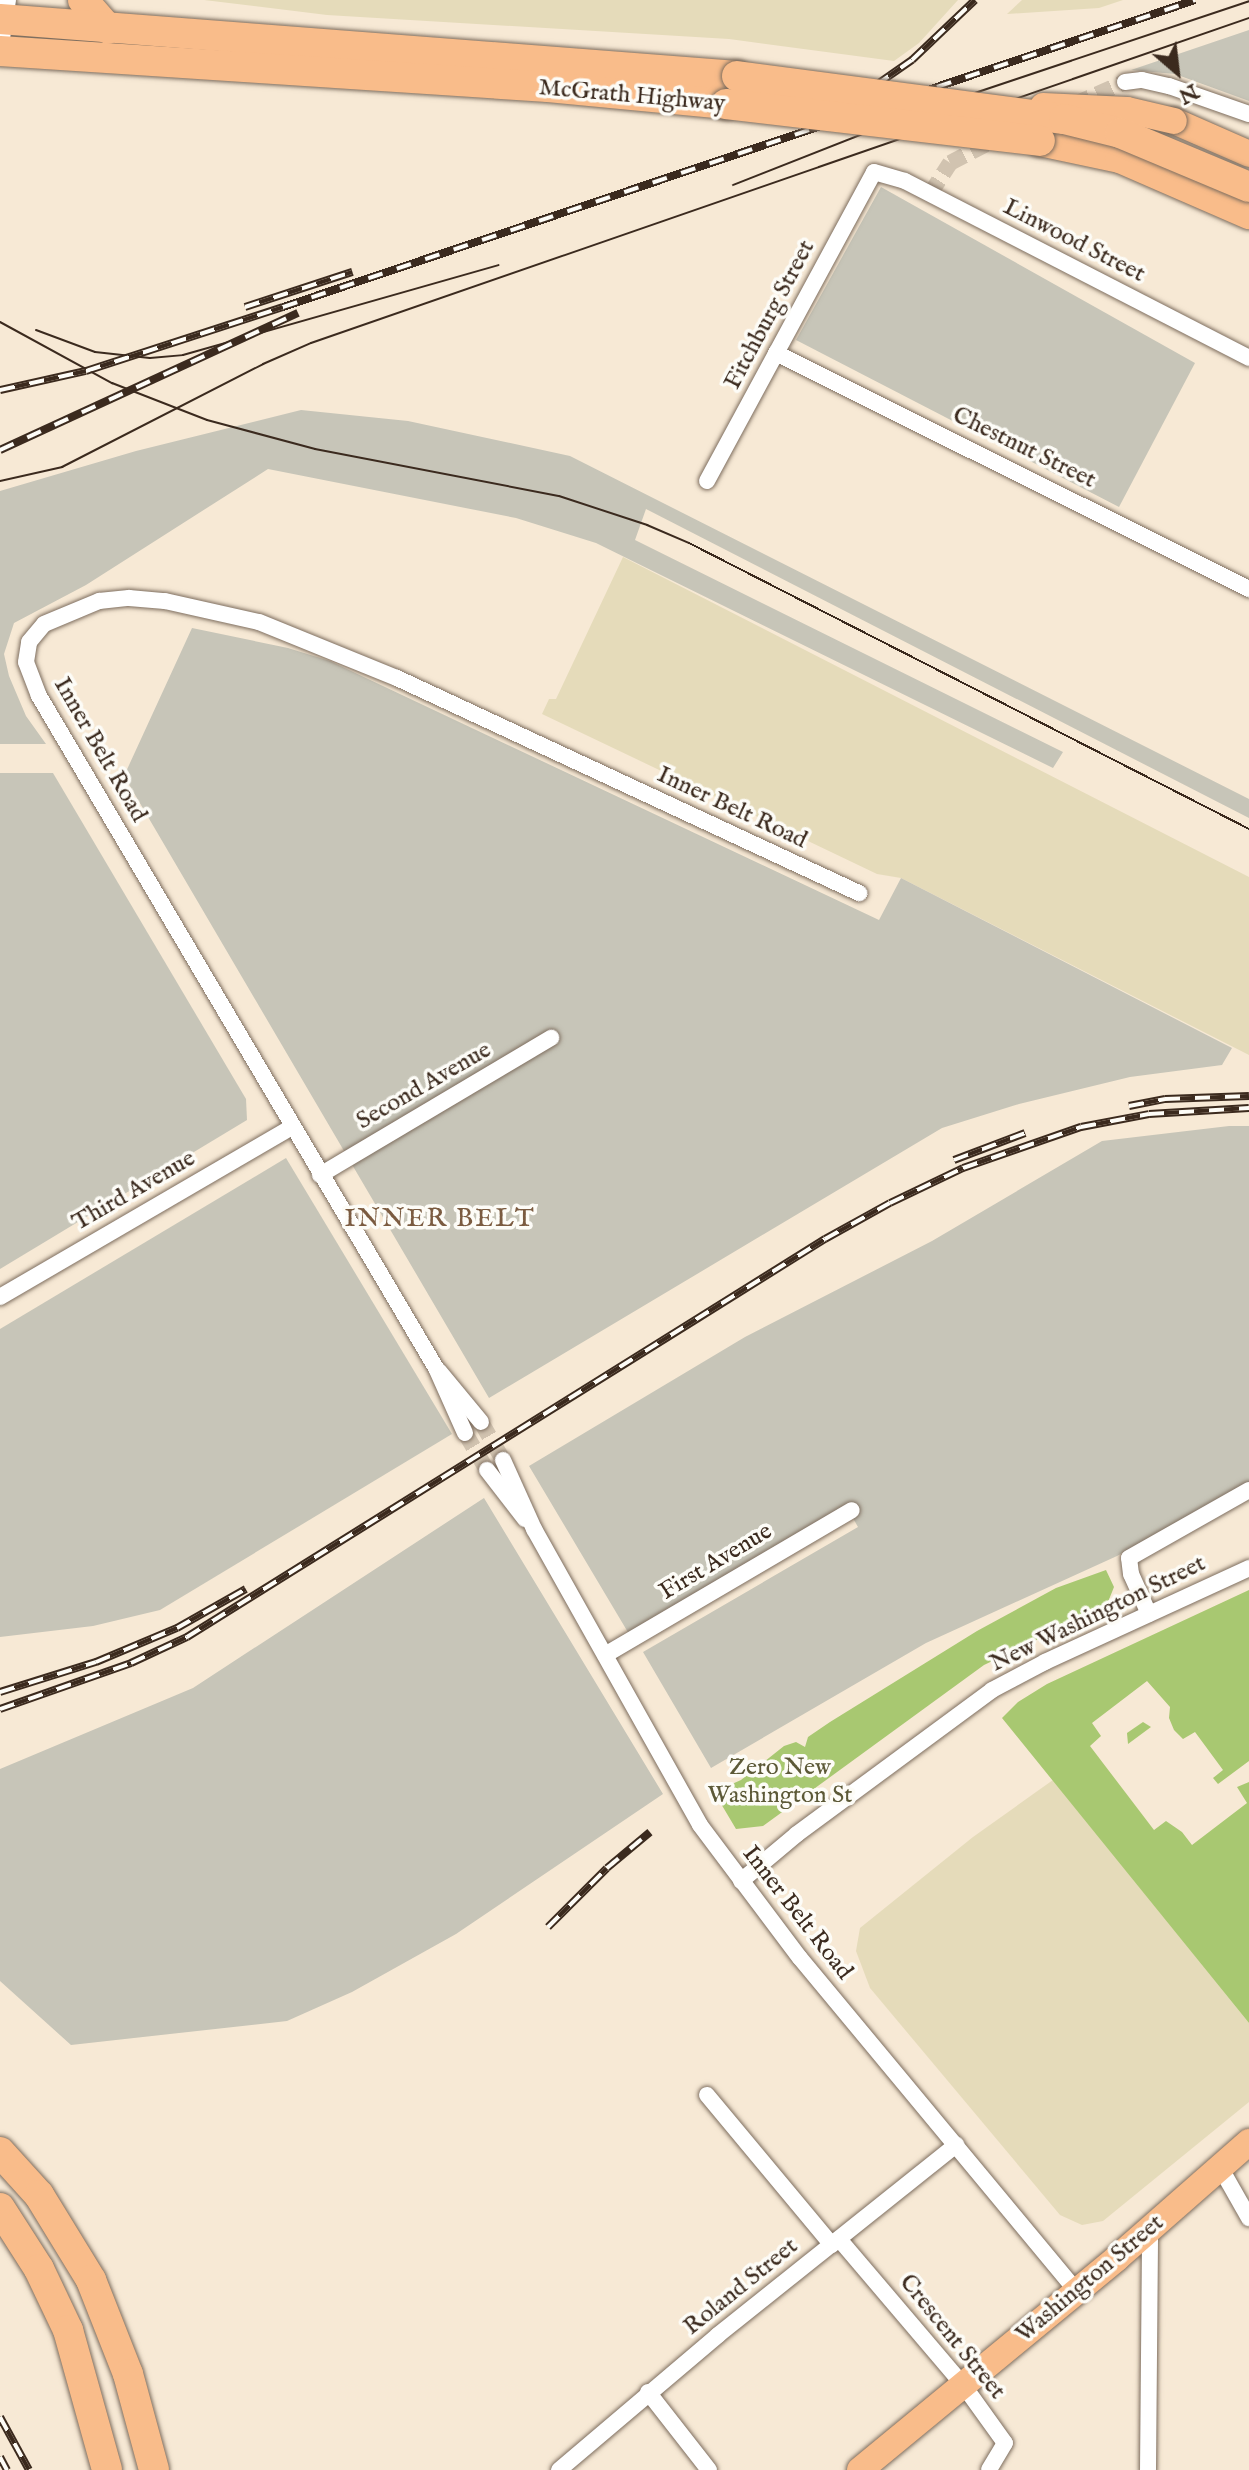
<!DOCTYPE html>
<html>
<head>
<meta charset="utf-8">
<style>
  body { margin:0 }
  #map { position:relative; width:1249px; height:2470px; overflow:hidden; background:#f7e9d5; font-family:"IM FELL English",serif }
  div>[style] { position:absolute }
  .built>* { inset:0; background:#e5dbba }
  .industrial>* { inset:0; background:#c7c5b8 }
  .green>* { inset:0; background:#a8c871 }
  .street-tunnel>* { height:16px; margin-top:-8px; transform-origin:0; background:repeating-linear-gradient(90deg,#d1c3b0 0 16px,transparent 0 24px) }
  .roads { filter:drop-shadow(0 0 2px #7d6d5e) drop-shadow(0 0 2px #7d6d5e) }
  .street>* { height:16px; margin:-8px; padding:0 8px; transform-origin:8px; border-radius:8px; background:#fff }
  .primary>* { height:26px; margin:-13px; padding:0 13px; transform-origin:13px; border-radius:13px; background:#f9bc8a }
  .highway>* { height:30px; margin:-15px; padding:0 15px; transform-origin:15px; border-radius:15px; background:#f9bc8a }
  .tram>* { height:2px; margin:-1px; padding:0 1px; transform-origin:1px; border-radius:1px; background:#3b2a1e }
  .rail>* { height:8px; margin-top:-4px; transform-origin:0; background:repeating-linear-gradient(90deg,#fdfcf7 0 15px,#3b2a1e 0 30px); box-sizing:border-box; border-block:2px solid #3b2a1e }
  .bridges { filter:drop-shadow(0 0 2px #7d6d5e) drop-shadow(0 0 2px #7d6d5e) }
  .primary-bridge>* { height:26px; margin:-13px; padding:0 13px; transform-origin:13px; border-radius:13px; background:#f9bc8a }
  .highway-bridge>* { height:30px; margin:-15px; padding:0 15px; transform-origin:15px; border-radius:15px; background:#f9bc8a }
  span { translate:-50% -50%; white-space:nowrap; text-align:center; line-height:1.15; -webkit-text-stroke:7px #fdfcf7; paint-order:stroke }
  .street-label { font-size:24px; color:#3b2a1e }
  .park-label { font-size:24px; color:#5c5937 }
  .neighbourhood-label { font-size:26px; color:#7b5b40; letter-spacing:2px }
  .north { position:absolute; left:1137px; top:32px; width:80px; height:80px; -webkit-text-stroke:6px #fdfcf7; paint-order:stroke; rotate:152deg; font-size:22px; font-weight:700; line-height:32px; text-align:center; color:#3b2a1e }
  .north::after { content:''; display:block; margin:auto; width:28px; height:36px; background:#3b2a1e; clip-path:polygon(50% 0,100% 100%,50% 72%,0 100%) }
</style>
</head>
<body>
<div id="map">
  <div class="built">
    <i style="clip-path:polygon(204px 0,958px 0,919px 43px,894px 61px,729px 39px,327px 15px)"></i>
    <i style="clip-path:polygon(1022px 0,1123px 0,1099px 8px,1007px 14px)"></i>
    <i style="clip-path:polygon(623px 557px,1249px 877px,1249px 1055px,901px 878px,877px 874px,542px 714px,549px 699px,556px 699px)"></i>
    <i style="clip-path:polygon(1053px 1780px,1249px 2023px,1249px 2102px,1103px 2221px,1082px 2225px,1060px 2215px,870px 1988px,856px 1951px,860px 1928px,973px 1837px)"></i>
  </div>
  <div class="industrial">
    <i style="clip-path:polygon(1249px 30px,1249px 101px,1175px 74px,1131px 70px)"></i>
    <i style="clip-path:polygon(881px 187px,1195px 363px,1119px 507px,796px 340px)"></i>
    <i style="clip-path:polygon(301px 410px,408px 421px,570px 456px,1249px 799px,1249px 818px,646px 509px,635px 540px,1063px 752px,1053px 768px,596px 543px,516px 518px,268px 469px,86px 585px,14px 623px,4px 654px,9px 676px,26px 716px,46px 744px,0 744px,0 491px,136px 451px)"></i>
    <i style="clip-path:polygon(192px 628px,288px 648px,330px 661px,879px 920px,901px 878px,1232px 1048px,1222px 1065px,1130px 1077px,1019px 1104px,942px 1128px,489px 1398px,124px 776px)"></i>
    <i style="clip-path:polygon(0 773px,53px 773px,246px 1099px,247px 1120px,0 1269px)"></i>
    <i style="clip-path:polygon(1229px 1126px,1249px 1126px,1249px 1482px,1117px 1556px,926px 1643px,711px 1768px,643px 1652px,858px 1527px,846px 1506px,629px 1634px,529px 1466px,745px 1337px,932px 1241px,1102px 1141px)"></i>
    <i style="clip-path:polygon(286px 1158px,452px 1434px,160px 1610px,93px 1626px,0 1637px,0 1329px)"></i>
    <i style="clip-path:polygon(484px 1498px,663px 1794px,456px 1934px,352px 1992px,287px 2021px,71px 2045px,0 1981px,0 1769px,193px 1688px)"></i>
  </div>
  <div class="green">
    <i style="clip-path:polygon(1106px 1570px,1114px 1587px,1106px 1607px,984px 1665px,763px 1826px,736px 1829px,714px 1792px,741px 1780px,784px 1746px,796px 1742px,805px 1747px,808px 1737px,830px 1722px,977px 1631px,1056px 1588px)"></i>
    <i style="clip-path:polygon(1249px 1590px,1249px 1761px,1218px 1784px,1213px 1778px,1223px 1770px,1195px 1732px,1183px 1739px,1174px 1730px,1169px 1718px,1170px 1707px,1147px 1681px,1092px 1723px,1101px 1736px,1090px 1746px,1154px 1830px,1166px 1821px,1182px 1832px,1192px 1845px,1247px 1803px,1237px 1787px,1249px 1782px,1249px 2023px,1002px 1718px,1018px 1702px,1047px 1684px)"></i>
    <i style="clip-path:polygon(1143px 1722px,1151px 1727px,1128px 1744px,1127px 1733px)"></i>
  </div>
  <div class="street-tunnel">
    <i style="left:1075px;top:104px;width:55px;rotate:-23.7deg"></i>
    <i style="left:930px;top:194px;width:37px;rotate:-57deg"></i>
    <i style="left:950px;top:163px;width:52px;rotate:-27.6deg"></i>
    <i style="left:481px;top:1422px;width:44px;rotate:59.9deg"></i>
    <i style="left:465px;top:1433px;width:43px;rotate:59.3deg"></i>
  </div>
  <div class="roads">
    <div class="street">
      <i style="left:0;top:51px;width:52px;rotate:-81.1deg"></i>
      <i style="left:1125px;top:82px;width:17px;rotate:-7deg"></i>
      <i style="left:1142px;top:80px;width:28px;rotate:13deg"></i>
      <i style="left:1169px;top:86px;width:85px;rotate:19.3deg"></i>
      <i style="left:776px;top:353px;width:529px;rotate:26.52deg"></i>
      <i style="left:707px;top:481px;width:351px;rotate:-61.6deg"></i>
      <i style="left:874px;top:172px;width:32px;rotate:16deg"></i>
      <i style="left:905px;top:181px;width:387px;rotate:27.2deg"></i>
      <i style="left:320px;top:1175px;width:269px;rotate:-30.7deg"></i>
      <i style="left:0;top:1297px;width:338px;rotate:-30.2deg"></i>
      <i style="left:439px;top:1371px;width:66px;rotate:50.5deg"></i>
      <i style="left:465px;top:1433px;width:71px;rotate:-114deg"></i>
      <i style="left:436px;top:1368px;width:781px;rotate:-120.57deg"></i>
      <i style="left:39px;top:696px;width:36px;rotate:-111deg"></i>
      <i style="left:26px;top:662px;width:20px;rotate:-81deg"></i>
      <i style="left:29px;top:642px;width:23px;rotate:-50deg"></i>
      <i style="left:44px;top:624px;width:60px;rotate:-22.7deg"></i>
      <i style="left:99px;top:601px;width:30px;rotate:-6deg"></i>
      <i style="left:129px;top:598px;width:36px;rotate:5deg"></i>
      <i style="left:165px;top:601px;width:96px;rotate:12.6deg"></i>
      <i style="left:259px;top:622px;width:149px;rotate:22.1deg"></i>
      <i style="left:397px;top:678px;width:510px;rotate:24.96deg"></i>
      <i style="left:503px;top:1460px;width:76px;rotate:65.8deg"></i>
      <i style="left:534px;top:1529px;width:339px;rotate:60.7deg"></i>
      <i style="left:700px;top:1825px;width:166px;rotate:53.1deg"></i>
      <i style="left:800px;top:1958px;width:432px;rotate:50.3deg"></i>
      <i style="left:487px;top:1470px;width:62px;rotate:52.2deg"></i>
      <i style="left:1149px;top:1614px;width:44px;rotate:-114.2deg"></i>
      <i style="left:1131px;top:1574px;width:16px;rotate:-97deg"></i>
      <i style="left:1129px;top:1558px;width:138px;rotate:-29.5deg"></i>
      <i style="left:605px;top:1655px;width:286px;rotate:-30.4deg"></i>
      <i style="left:741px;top:1881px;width:73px;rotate:-40deg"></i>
      <i style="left:797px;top:1834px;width:242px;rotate:-36.4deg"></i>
      <i style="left:992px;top:1690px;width:60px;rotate:-27.8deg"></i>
      <i style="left:1045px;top:1662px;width:225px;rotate:-24.7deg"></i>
      <i style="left:707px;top:2095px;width:195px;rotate:50.2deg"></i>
      <i style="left:1220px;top:2167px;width:59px;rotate:60.4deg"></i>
      <i style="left:839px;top:2239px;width:193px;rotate:49.6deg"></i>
      <i style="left:964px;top:2386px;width:70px;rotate:54.3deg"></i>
      <i style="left:1005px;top:2443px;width:31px;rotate:121deg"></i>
      <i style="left:648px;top:2392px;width:99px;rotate:52deg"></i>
      <i style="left:559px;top:2470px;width:209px;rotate:-40.3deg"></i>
      <i style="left:718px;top:2335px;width:305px;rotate:-38.6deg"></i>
      <i style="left:1148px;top:2470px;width:240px;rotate:-89.5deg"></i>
    </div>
    <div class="primary">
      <i style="left:1174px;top:121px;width:82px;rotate:23.7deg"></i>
      <i style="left:860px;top:2470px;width:333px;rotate:-39.5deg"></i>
      <i style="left:1117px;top:2258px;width:176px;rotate:-41.3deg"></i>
    </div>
    <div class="highway">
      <i style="left:83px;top:0;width:38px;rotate:49deg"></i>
      <i style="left:0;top:19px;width:739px;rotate:4.42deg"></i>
      <i style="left:0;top:51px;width:549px;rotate:3.76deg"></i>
      <i style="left:548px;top:87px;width:179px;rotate:5.5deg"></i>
      <i style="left:1040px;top:141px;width:82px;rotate:12deg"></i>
      <i style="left:1120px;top:158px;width:141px;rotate:23.5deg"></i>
      <i style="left:0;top:2152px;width:58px;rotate:47.8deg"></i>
      <i style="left:39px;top:2195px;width:100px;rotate:58.5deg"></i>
      <i style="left:91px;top:2280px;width:101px;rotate:68.5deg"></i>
      <i style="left:128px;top:2374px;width:99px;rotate:74.8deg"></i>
      <i style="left:0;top:2208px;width:72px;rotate:57.4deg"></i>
      <i style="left:39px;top:2269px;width:68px;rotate:64.6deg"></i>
      <i style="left:68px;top:2330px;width:145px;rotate:74.4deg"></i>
    </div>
  </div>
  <div class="tram">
    <i style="left:733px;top:185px;width:199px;rotate:-21.5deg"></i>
    <i style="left:918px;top:112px;width:349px;rotate:-18.5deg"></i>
    <i style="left:0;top:322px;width:128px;rotate:28.6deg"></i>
    <i style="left:112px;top:383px;width:102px;rotate:21.3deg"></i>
    <i style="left:207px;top:420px;width:112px;rotate:15deg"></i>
    <i style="left:315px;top:449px;width:248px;rotate:10.9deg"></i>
    <i style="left:559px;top:496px;width:93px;rotate:18.2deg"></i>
    <i style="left:647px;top:525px;width:46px;rotate:23.2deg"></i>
    <i style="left:689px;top:543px;width:629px;rotate:27.05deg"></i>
    <i style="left:36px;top:330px;width:63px;rotate:20.4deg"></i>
    <i style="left:95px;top:352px;width:55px;rotate:6.2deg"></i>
    <i style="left:150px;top:358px;width:33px;rotate:-5deg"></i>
    <i style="left:183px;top:355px;width:328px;rotate:-15.9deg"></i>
    <i style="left:0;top:481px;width:64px;rotate:-12.7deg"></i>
    <i style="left:62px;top:467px;width:226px;rotate:-27.1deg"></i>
    <i style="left:263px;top:364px;width:52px;rotate:-23.6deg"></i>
    <i style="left:311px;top:343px;width:993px;rotate:-19.11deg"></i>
  </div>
  <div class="rail">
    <i style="left:817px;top:117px;width:67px;rotate:-28.5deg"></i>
    <i style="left:876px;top:85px;width:44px;rotate:-34.8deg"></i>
    <i style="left:912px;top:60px;width:87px;rotate:-43.6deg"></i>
    <i style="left:245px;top:307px;width:113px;rotate:-18.1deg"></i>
    <i style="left:0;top:390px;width:88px;rotate:-12.5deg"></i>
    <i style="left:86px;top:371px;width:207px;rotate:-18deg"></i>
    <i style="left:283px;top:307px;width:962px;rotate:-18.6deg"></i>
    <i style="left:0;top:450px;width:328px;rotate:-24.7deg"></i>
    <i style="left:1129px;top:1106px;width:37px;rotate:-11deg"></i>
    <i style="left:1165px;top:1099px;width:84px;rotate:-2deg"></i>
    <i style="left:954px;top:1160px;width:76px;rotate:-20.8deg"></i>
    <i style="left:0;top:1692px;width:101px;rotate:-17.4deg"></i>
    <i style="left:96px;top:1662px;width:88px;rotate:-22.8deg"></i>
    <i style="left:177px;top:1628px;width:79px;rotate:-29.5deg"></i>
    <i style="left:0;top:1709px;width:139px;rotate:-19.3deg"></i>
    <i style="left:131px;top:1663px;width:62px;rotate:-24.9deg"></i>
    <i style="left:187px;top:1637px;width:752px;rotate:-31.96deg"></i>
    <i style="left:825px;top:1239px;width:74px;rotate:-29deg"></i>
    <i style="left:890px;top:1203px;width:81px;rotate:-25.6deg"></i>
    <i style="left:963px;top:1168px;width:125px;rotate:-19.2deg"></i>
    <i style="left:1081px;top:1127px;width:69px;rotate:-10.8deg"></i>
    <i style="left:1149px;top:1114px;width:100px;rotate:-3.4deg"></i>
    <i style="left:548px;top:1927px;width:83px;rotate:-45deg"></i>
    <i style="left:607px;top:1868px;width:56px;rotate:-39.9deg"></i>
    <i style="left:0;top:2417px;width:60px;rotate:61.3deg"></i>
    <i style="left:0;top:2457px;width:15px;rotate:62deg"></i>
  </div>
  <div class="bridges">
    <div class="primary-bridge">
      <i style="left:1043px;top:106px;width:84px;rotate:2.7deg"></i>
      <i style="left:1127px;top:110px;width:48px;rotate:13.2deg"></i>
    </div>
    <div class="highway-bridge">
      <i style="left:737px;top:76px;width:330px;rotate:7.5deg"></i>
      <i style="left:1064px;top:119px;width:58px;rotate:14deg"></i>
      <i style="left:1120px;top:133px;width:140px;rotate:22.7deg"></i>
      <i style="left:726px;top:104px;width:316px;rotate:6.7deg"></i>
    </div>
  </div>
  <div class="street-label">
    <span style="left:632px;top:96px;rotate:5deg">McGrath Highway</span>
    <span style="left:1074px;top:241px;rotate:27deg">Linwood Street</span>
    <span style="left:770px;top:315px;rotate:-62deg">Fitchburg Street</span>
    <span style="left:1024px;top:448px;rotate:26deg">Chestnut Street</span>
    <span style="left:100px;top:750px;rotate:60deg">Inner Belt Road</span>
    <span style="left:732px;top:808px;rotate:25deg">Inner Belt Road</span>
    <span style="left:424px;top:1086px;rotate:-30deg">Second Avenue</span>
    <span style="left:134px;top:1191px;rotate:-30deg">Third Avenue</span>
    <span style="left:716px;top:1562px;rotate:-31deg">First Avenue</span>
    <span style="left:1098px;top:1614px;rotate:-26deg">New Washington Street</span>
    <span style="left:797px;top:1913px;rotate:52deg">Inner Belt Road</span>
    <span style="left:1090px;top:2279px;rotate:-40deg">Washington Street</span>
    <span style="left:741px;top:2287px;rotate:-39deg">Roland Street</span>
    <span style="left:952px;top:2337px;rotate:51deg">Crescent Street</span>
  </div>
  <div class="park-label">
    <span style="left:780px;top:1782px">Zero New<br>Washington St</span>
  </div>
  <div class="neighbourhood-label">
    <span style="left:440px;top:1219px">INNER BELT</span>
  </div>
  <div class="north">N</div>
</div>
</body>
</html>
